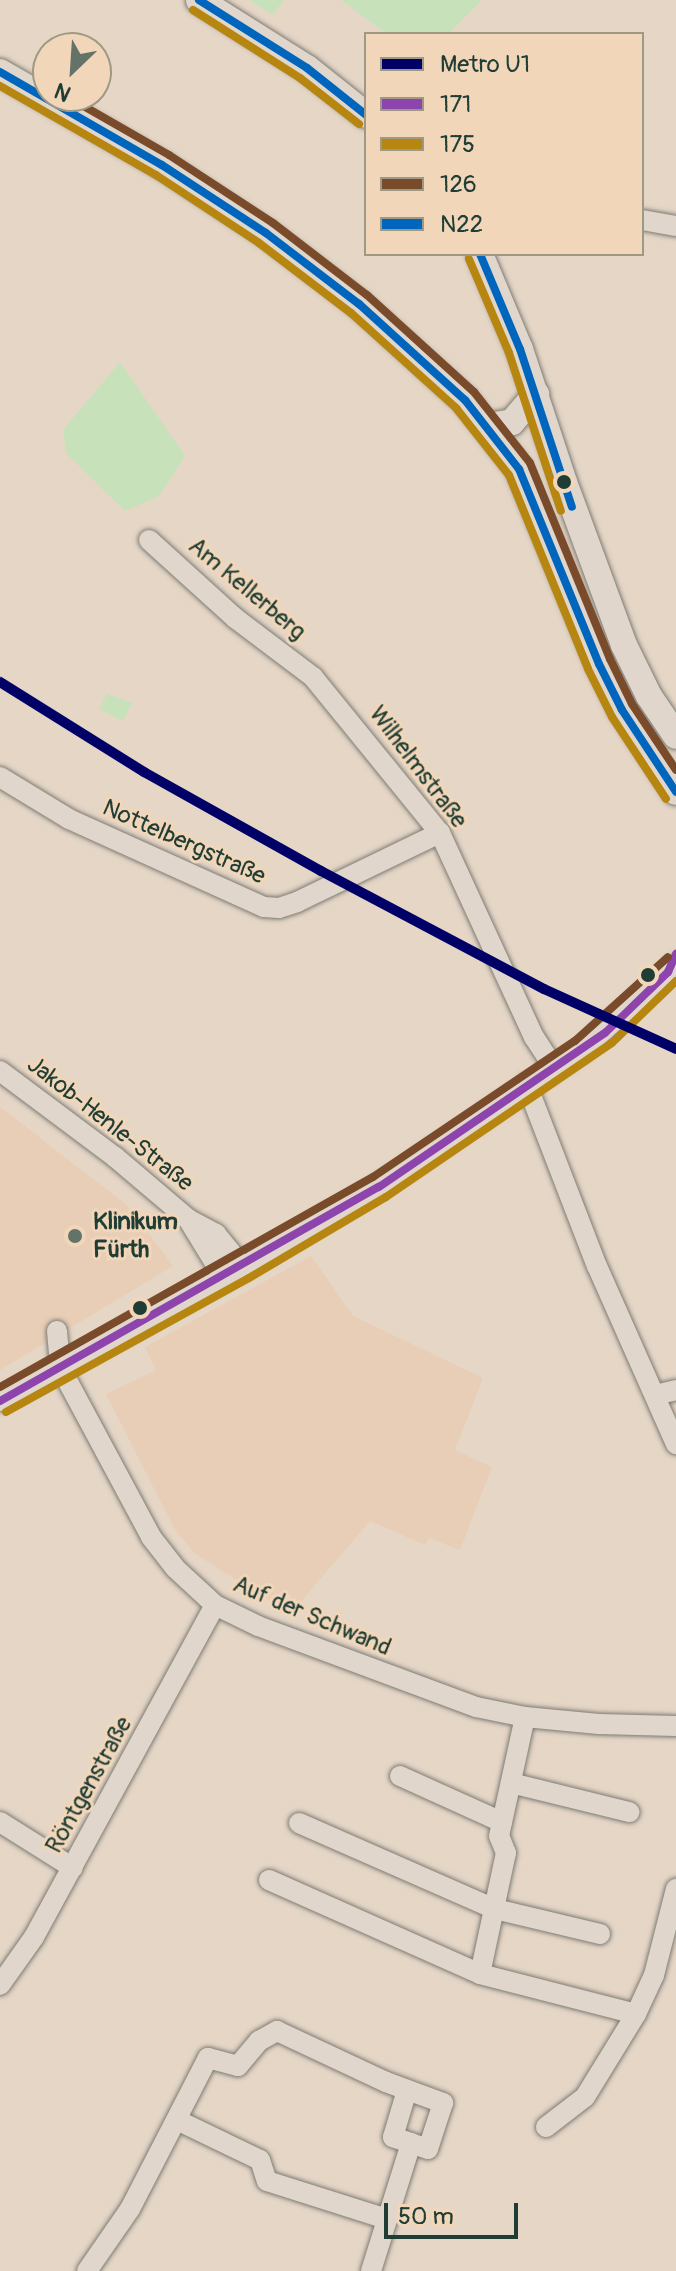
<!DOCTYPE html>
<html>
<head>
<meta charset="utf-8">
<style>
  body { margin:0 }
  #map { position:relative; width:676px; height:2271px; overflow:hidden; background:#e5d6c6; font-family:Pangolin,sans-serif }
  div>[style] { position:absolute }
  .built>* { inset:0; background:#e8ceb7 }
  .green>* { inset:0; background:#c7e2bb }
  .roads { filter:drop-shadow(0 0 2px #7e7c74) drop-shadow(0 0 2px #7e7c74) }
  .minor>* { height:20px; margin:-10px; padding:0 10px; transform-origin:10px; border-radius:10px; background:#e0d6cb }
  .major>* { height:26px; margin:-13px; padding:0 13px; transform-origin:13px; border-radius:13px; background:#e0d6cb }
  .bus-1>* { height:8px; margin:-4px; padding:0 4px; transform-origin:4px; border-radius:4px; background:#8e44ad }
  .bus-2>* { height:8px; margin:-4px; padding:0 4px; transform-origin:4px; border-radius:4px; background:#b68610 }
  .bus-3>* { height:8px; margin:-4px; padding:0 4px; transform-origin:4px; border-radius:4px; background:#7a4b2a }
  .bus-4>* { height:8px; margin:-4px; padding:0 4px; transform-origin:4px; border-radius:4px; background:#0065bd }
  .metro-1>* { height:10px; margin:-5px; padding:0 5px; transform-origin:5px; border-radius:5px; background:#006 }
  .dots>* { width:22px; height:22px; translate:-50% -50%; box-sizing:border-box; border:4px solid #f2d6b9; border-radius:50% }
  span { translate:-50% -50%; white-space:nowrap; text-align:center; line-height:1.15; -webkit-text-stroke:6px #f2d6b9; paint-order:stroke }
  .street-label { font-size:24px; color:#1f3d34 }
  .poi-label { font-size:24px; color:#1f3d34; font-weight:700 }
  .left { translate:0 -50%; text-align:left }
  .legend { position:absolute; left:364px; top:32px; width:280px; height:224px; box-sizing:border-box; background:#f2d6b9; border:2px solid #9e9984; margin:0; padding:10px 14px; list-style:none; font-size:24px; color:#1f3d34 }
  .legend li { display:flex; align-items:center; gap:16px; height:40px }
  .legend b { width:40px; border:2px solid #9e9984 }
  .north { position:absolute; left:32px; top:32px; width:80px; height:80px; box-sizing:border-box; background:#f2d6b9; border:2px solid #9e9984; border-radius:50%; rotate:205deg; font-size:22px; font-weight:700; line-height:32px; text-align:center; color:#1f3d34 }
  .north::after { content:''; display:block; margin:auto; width:28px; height:36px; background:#647367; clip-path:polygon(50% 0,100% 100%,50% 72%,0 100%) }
  .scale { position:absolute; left:384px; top:2203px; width:134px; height:36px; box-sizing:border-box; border:4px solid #1f3d34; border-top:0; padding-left:10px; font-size:24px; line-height:28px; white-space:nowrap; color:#1f3d34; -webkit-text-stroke:6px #f2d6b9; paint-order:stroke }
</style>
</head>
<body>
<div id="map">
  <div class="built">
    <i style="clip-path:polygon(0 1107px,128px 1206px,173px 1266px,0 1370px)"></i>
    <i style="clip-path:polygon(311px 1256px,353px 1316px,483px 1378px,455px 1450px,492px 1467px,460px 1550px,429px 1538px,425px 1545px,370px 1521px,290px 1614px,194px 1553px,174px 1528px,106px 1394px,156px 1370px,145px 1347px)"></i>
  </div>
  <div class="green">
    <i style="clip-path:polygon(249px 0,284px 0,272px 15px)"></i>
    <i style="clip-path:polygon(341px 0,482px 0,448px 34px,387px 34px)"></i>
    <i style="clip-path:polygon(120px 362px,185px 456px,159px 496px,125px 511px,66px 453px,63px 430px)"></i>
    <i style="clip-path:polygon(107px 694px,132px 703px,123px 721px,99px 709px)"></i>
  </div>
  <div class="roads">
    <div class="minor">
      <i style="left:642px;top:220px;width:35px;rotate:10deg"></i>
      <i style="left:149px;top:540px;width:116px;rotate:42.2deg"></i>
      <i style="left:235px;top:618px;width:98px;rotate:37.1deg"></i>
      <i style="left:313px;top:677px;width:201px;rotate:50.9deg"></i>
      <i style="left:440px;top:833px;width:225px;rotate:65.3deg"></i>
      <i style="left:534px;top:1037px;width:37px;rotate:57deg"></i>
      <i style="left:0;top:777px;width:81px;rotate:31.3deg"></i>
      <i style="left:69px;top:819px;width:214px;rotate:24.3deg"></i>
      <i style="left:264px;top:907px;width:15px;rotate:4deg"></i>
      <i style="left:279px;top:908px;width:19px;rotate:-18deg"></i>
      <i style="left:297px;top:902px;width:159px;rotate:-25.8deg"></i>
      <i style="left:0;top:1071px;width:144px;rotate:36.8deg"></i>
      <i style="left:115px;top:1157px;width:96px;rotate:40.3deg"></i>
      <i style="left:188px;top:1219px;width:32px;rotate:28deg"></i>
      <i style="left:216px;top:1234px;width:43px;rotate:50.7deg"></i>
      <i style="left:527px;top:1085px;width:194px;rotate:68.9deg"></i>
      <i style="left:597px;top:1266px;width:195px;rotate:66.1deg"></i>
      <i style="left:188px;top:1219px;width:69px;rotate:58.6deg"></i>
      <i style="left:57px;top:1331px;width:36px;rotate:85deg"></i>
      <i style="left:60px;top:1367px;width:193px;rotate:61.8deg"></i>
      <i style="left:151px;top:1537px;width:39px;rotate:52deg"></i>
      <i style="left:175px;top:1568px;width:54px;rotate:42.8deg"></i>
      <i style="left:215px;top:1605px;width:48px;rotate:26deg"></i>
      <i style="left:258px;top:1626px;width:233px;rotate:20.4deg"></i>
      <i style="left:476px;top:1707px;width:50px;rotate:11.5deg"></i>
      <i style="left:525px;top:1717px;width:74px;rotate:5.4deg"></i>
      <i style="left:599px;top:1724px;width:77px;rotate:1.5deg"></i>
      <i style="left:655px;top:1395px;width:22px;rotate:-13deg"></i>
      <i style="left:0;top:1401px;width:277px;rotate:-28.9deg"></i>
      <i style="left:243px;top:1267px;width:158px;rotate:-30.5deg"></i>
      <i style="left:379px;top:1187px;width:245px;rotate:-34deg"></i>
      <i style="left:582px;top:1050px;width:126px;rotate:-41.8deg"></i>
      <i style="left:400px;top:1776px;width:112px;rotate:24.3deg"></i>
      <i style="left:511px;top:1783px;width:122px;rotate:13.8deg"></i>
      <i style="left:0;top:1822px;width:86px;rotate:32.2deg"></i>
      <i style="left:299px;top:1823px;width:214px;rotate:23.7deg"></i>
      <i style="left:495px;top:1909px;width:108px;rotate:13.4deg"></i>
      <i style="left:269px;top:1880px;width:231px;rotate:24deg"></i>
      <i style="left:480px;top:1974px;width:161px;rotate:14.4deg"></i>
      <i style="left:480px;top:1974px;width:124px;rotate:-77.9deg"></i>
      <i style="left:506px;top:1853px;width:18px;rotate:-112deg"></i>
      <i style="left:499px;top:1836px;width:122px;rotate:-77.7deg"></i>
      <i style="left:0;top:1985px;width:59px;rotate:-54.7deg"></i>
      <i style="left:34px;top:1937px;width:378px;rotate:-61.4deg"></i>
      <i style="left:177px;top:2120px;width:92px;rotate:25.7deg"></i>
      <i style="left:260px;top:2160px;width:22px;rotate:72deg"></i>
      <i style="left:267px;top:2181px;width:126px;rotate:17.6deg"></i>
      <i style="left:546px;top:2127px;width:49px;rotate:-37.6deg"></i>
      <i style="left:585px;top:2097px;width:97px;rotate:-58.4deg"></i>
      <i style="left:636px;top:2014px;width:43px;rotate:-65.2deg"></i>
      <i style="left:654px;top:1975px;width:89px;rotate:-75.7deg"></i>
      <i style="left:87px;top:2271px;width:75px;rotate:-55.3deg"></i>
      <i style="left:130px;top:2209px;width:170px;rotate:-62.7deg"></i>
      <i style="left:208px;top:2058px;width:31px;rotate:15deg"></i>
      <i style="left:238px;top:2066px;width:33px;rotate:-50deg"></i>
      <i style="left:259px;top:2041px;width:21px;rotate:-29deg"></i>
      <i style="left:277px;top:2031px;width:120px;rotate:25.1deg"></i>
      <i style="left:386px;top:2082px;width:61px;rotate:20.2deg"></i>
      <i style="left:443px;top:2103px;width:48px;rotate:108.1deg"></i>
      <i style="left:428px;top:2149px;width:18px;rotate:-161deg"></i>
      <i style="left:371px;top:2271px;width:134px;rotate:-72.6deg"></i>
      <i style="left:411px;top:2143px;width:19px;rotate:-162deg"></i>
      <i style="left:393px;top:2137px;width:49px;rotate:-73.4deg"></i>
    </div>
    <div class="major">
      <i style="left:199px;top:0;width:128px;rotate:32.2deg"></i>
      <i style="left:307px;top:68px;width:75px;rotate:38.5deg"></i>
      <i style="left:0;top:72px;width:187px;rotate:29.9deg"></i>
      <i style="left:162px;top:165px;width:124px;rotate:33.2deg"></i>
      <i style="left:266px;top:233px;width:117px;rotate:37.4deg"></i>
      <i style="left:359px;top:304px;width:143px;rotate:42.2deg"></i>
      <i style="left:465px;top:400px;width:88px;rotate:52deg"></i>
      <i style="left:519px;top:469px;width:211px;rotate:67.7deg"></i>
      <i style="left:599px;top:664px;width:51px;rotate:63.4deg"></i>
      <i style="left:622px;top:710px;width:98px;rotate:56.6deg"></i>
      <i style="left:480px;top:254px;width:103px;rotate:67.2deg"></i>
      <i style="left:520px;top:349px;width:140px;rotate:71.7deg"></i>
      <i style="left:564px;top:482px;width:174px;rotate:69.8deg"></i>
      <i style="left:624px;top:645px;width:57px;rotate:63.9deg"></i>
      <i style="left:649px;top:696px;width:48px;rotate:56deg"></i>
      <i style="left:488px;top:426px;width:24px;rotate:-9deg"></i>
      <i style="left:512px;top:422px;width:37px;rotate:-49deg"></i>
    </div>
  </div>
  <div class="bus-1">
    <i style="left:0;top:1401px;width:435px;rotate:-29.5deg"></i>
    <i style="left:379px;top:1187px;width:273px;rotate:-34.3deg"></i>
    <i style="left:605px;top:1033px;width:88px;rotate:-44.1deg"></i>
    <i style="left:668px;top:972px;width:20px;rotate:-66deg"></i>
  </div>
  <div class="bus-2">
    <i style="left:193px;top:10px;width:127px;rotate:32.4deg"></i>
    <i style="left:300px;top:78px;width:75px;rotate:37.9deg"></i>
    <i style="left:0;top:86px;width:180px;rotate:29.7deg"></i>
    <i style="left:156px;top:175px;width:123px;rotate:33.4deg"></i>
    <i style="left:259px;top:243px;width:116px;rotate:37.3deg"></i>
    <i style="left:351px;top:313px;width:142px;rotate:42.1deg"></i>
    <i style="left:456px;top:408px;width:85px;rotate:51.7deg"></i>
    <i style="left:509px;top:475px;width:209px;rotate:67.8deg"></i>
    <i style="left:588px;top:669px;width:54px;rotate:63.4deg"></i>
    <i style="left:612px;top:717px;width:98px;rotate:56.6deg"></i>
    <i style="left:469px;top:259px;width:102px;rotate:66.9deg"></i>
    <i style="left:509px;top:353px;width:166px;rotate:71.8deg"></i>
    <i style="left:6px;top:1412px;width:277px;rotate:-28.9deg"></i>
    <i style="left:249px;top:1278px;width:159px;rotate:-30.6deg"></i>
    <i style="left:386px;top:1197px;width:273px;rotate:-34.3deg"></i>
    <i style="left:612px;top:1043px;width:89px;rotate:-44.1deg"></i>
  </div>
  <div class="bus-3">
    <i style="left:66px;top:96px;width:119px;rotate:29.8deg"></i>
    <i style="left:169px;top:155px;width:124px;rotate:33.2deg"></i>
    <i style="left:273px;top:223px;width:118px;rotate:37.5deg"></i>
    <i style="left:367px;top:295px;width:144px;rotate:42.2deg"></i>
    <i style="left:474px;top:392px;width:90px;rotate:51.7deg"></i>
    <i style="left:530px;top:463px;width:212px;rotate:67.8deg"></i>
    <i style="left:610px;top:659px;width:50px;rotate:63.9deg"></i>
    <i style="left:632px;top:704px;width:79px;rotate:56.3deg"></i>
    <i style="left:0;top:1387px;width:428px;rotate:-29.4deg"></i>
    <i style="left:373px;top:1177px;width:244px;rotate:-34deg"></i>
    <i style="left:575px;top:1041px;width:125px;rotate:-42.1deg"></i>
  </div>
  <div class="bus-4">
    <i style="left:199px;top:0;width:128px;rotate:32.2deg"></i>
    <i style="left:307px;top:68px;width:75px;rotate:38.5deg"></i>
    <i style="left:0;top:72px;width:187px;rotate:29.9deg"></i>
    <i style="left:162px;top:165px;width:124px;rotate:33.2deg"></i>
    <i style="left:266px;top:233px;width:117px;rotate:37.4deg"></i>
    <i style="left:359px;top:304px;width:143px;rotate:42.2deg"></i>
    <i style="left:465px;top:400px;width:88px;rotate:52deg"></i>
    <i style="left:519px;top:469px;width:211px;rotate:67.7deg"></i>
    <i style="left:599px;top:664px;width:51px;rotate:63.4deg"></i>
    <i style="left:622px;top:710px;width:98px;rotate:56.6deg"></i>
    <i style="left:480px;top:254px;width:103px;rotate:67.2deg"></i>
    <i style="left:520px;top:349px;width:166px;rotate:71.8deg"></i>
  </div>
  <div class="metro-1">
    <i style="left:0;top:682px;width:170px;rotate:32deg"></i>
    <i style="left:144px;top:772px;width:203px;rotate:29.2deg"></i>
    <i style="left:321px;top:871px;width:252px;rotate:27.9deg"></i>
    <i style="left:544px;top:989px;width:145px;rotate:24.4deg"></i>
  </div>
  <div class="dots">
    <i style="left:564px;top:482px;background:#1f3d34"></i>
    <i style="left:648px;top:975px;background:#1f3d34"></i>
    <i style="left:75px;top:1236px;background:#647367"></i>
    <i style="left:140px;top:1308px;background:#1f3d34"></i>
  </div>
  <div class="street-label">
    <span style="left:247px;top:589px;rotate:40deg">Am Kellerberg</span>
    <span style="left:418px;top:767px;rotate:53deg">Wilhelmstraße</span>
    <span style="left:184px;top:842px;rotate:24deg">Nottelbergstraße</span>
    <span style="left:110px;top:1124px;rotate:38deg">Jakob-Henle-Straße</span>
    <span style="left:312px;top:1616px;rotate:23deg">Auf der Schwand</span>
    <span style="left:89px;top:1785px;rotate:-61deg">Röntgenstraße</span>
  </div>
  <div class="poi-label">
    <span class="left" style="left:93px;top:1236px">Klinikum<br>Fürth</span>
  </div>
  <ul class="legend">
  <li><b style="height:10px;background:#006"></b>Metro U1</li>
  <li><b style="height:10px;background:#8e44ad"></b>171</li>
  <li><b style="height:10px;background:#b68610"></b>175</li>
  <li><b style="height:10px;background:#7a4b2a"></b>126</li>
  <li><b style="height:10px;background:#0065bd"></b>N22</li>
  </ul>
  <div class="north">N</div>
  <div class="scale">50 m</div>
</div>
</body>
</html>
